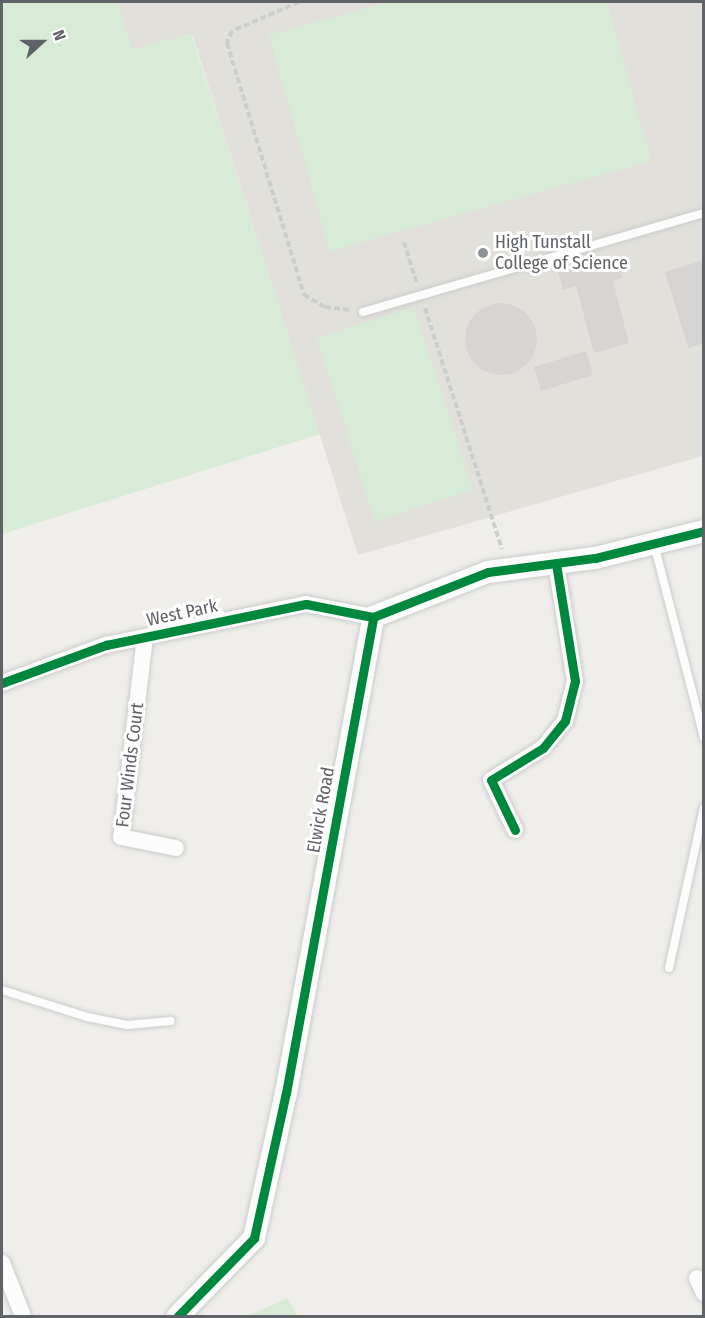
<!DOCTYPE html>
<html>
<head>
<meta charset="utf-8">
<style>
  body { margin:0 }
  #map { position:relative; width:705px; height:1318px; overflow:hidden; background:#efeeea; font-family:"Fira Sans Condensed",sans-serif }
  div>[style] { position:absolute }
  .education>* { inset:0; background:#e2e0da }
  .green>* { inset:0; background:#d8ebd6 }
  .building>* { inset:0; background:#d6d5d3 }
  .round { border-radius:50% }
  .path>* { height:4px; margin-top:-2px; transform-origin:0; background:repeating-linear-gradient(90deg,#cacfcc 0 6px,transparent 0 9px) }
  .roads { filter:drop-shadow(0 0 2px #cbcccc) drop-shadow(0 0 2px #cbcccc) }
  .lane>* { height:8px; margin:-4px; padding:0 4px; transform-origin:4px; border-radius:4px; background:#fdfcfc }
  .street>* { height:16px; margin:-8px; padding:0 8px; transform-origin:8px; border-radius:8px; background:#fdfcfc }
  .secondary>* { height:22px; margin:-11px; padding:0 11px; transform-origin:11px; border-radius:11px; background:#fdfcfc }
  .cycleway>* { height:9px; margin:-4.5px; padding:0 4.5px; transform-origin:4.5px; border-radius:4.5px; background:#00873e }
  .dots>* { width:16px; height:16px; translate:-50% -50%; box-sizing:border-box; border:3px solid #fff; border-radius:50% }
  span { translate:-50% -50%; white-space:nowrap; text-align:center; line-height:1.15; -webkit-text-stroke:6px #fff; paint-order:stroke }
  .poi-label { font-size:18px; color:#5f6368 }
  .left { translate:0 -50%; text-align:left }
  .street-label { font-size:18px; color:#5f6368 }
  .frame { position:absolute; inset:0; border:3px solid #5f6368; pointer-events:none }
  .north { position:absolute; left:12px; top:12px; width:60px; height:60px; -webkit-text-stroke:4px #fff; paint-order:stroke; rotate:69deg; font-size:16px; font-weight:700; line-height:24px; text-align:center; color:#5f6368 }
  .north::after { content:''; display:block; margin:auto; width:21px; height:27px; background:#5f6368; clip-path:polygon(50% 0,100% 100%,50% 72%,0 100%) }
</style>
</head>
<body>
<div id="map">
  <div class="education">
    <i style="clip-path:polygon(117px 2px,703px 2px,703px 456px,358px 555px,192px 34px,131px 50px)"></i>
  </div>
  <div class="green">
    <i style="clip-path:polygon(2px 2px,117px 2px,132px 50px,191px 34px,320px 434px,2px 534px)"></i>
    <i style="clip-path:polygon(389px 2px,607px 2px,651px 161px,330px 251px,269px 35px)"></i>
    <i style="clip-path:polygon(414px 307px,473px 490px,375px 521px,317px 338px)"></i>
    <i style="clip-path:polygon(287px 1298px,298px 1316px,248px 1316px)"></i>
  </div>
  <div class="building">
    <i style="clip-path:polygon(583px 257px,586px 267px,617px 259px,622px 278px,613px 281px,629px 343px,594px 353px,576px 286px,563px 290px,556px 265px)"></i>
    <i style="clip-path:polygon(704px 260px,704px 343px,688px 348px,665px 272px)"></i>
    <i class="round" style="left:465px;top:303px;width:72px;height:72px"></i>
    <i style="clip-path:polygon(586px 351px,593px 375px,541px 391px,534px 367px)"></i>
  </div>
  <div class="path">
    <i style="left:299px;top:2px;width:73px;rotate:156.6deg"></i>
    <i style="left:232px;top:31px;width:13px;rotate:113deg"></i>
    <i style="left:227px;top:43px;width:264px;rotate:73deg"></i>
    <i style="left:304px;top:295px;width:24px;rotate:30deg"></i>
    <i style="left:325px;top:307px;width:25px;rotate:7deg"></i>
    <i style="left:404px;top:242px;width:44px;rotate:72.8deg"></i>
    <i style="left:425px;top:308px;width:253px;rotate:72.3deg"></i>
  </div>
  <div class="roads">
    <div class="lane">
      <i style="left:363px;top:312px;width:355px;rotate:-16.2deg"></i>
      <i style="left:654px;top:544px;width:200px;rotate:75.5deg"></i>
      <i style="left:669px;top:968px;width:164px;rotate:-77.7deg"></i>
      <i style="left:2px;top:990px;width:89px;rotate:17.6deg"></i>
      <i style="left:87px;top:1017px;width:41px;rotate:11.3deg"></i>
      <i style="left:127px;top:1025px;width:44px;rotate:-5.2deg"></i>
    </div>
    <div class="street">
      <i style="left:145px;top:637px;width:201px;rotate:96.8deg"></i>
      <i style="left:121px;top:837px;width:56px;rotate:11.3deg"></i>
      <i style="left:2px;top:683px;width:111px;rotate:-20.1deg"></i>
      <i style="left:106px;top:645px;width:204px;rotate:-11.6deg"></i>
      <i style="left:306px;top:604px;width:68px;rotate:11deg"></i>
      <i style="left:515px;top:830px;width:55px;rotate:-115.6deg"></i>
      <i style="left:491px;top:780px;width:61px;rotate:-31.6deg"></i>
      <i style="left:543px;top:748px;width:35px;rotate:-51deg"></i>
      <i style="left:565px;top:721px;width:41px;rotate:-76deg"></i>
      <i style="left:575px;top:681px;width:119px;rotate:-99.2deg"></i>
      <i style="left:2px;top:1263px;width:57px;rotate:68.4deg"></i>
      <i style="left:697px;top:1278px;width:17px;rotate:65deg"></i>
    </div>
    <div class="secondary">
      <i style="left:178px;top:1316px;width:109px;rotate:-45.7deg"></i>
      <i style="left:254px;top:1238px;width:148px;rotate:-77.6deg"></i>
      <i style="left:286px;top:1093px;width:484px;rotate:-79.6deg"></i>
      <i style="left:373px;top:617px;width:123px;rotate:-21.4deg"></i>
      <i style="left:488px;top:572px;width:108px;rotate:-7.5deg"></i>
      <i style="left:595px;top:558px;width:112px;rotate:-13.9deg"></i>
    </div>
  </div>
  <div class="cycleway">
    <i style="left:2px;top:683px;width:111px;rotate:-20.1deg"></i>
    <i style="left:106px;top:645px;width:204px;rotate:-11.6deg"></i>
    <i style="left:306px;top:604px;width:68px;rotate:11deg"></i>
    <i style="left:515px;top:830px;width:55px;rotate:-115.6deg"></i>
    <i style="left:491px;top:780px;width:61px;rotate:-31.6deg"></i>
    <i style="left:543px;top:748px;width:35px;rotate:-51deg"></i>
    <i style="left:565px;top:721px;width:41px;rotate:-76deg"></i>
    <i style="left:575px;top:681px;width:119px;rotate:-99.2deg"></i>
    <i style="left:178px;top:1316px;width:109px;rotate:-45.7deg"></i>
    <i style="left:254px;top:1238px;width:148px;rotate:-77.6deg"></i>
    <i style="left:286px;top:1093px;width:484px;rotate:-79.6deg"></i>
    <i style="left:373px;top:617px;width:123px;rotate:-21.4deg"></i>
    <i style="left:488px;top:572px;width:108px;rotate:-7.5deg"></i>
    <i style="left:595px;top:558px;width:112px;rotate:-13.9deg"></i>
  </div>
  <div class="dots">
    <i style="left:483px;top:253px;background:#919496"></i>
  </div>
  <div class="poi-label">
    <span class="left" style="left:495px;top:253px">High Tunstall<br>College of Science</span>
  </div>
  <div class="street-label">
    <span style="left:182px;top:613px;rotate:-12deg">West Park</span>
    <span style="left:130px;top:765px;rotate:-83deg">Four Winds Court</span>
    <span style="left:321px;top:810px;rotate:-80deg">Elwick Road</span>
  </div>
  <div class="frame"></div>
  <div class="north">N</div>
</div>
</body>
</html>
